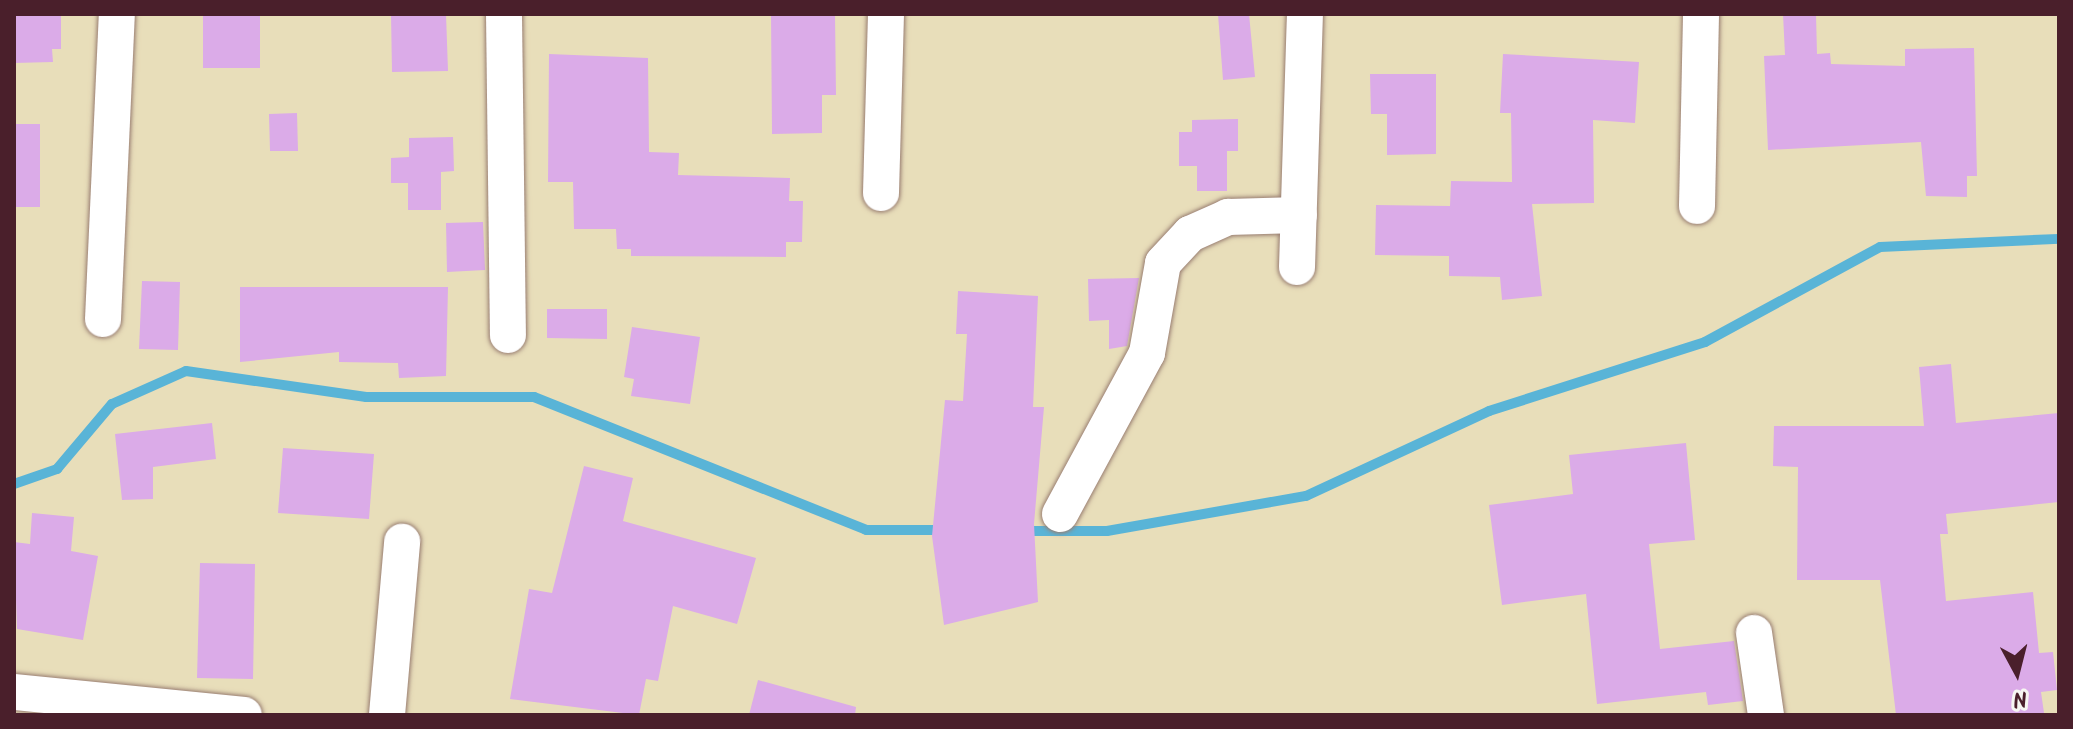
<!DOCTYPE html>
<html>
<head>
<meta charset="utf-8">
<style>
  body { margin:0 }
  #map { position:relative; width:2073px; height:729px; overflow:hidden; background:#e8deba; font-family:Kalam,sans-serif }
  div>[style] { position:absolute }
  .stream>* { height:10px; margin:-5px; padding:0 5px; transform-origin:5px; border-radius:5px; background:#59b4d7 }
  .building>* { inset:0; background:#dbabe8 }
  .roads { filter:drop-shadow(0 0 2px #997e72) drop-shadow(0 0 2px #997e72) }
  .minor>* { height:36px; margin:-18px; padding:0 18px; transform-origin:18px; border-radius:18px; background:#fff }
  span { translate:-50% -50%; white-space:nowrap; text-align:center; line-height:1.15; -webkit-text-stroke:6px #f6f6f2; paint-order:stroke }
  .frame { position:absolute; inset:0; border:16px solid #4a1f2b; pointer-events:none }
  .north { position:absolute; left:1977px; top:633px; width:80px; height:80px; -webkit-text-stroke:6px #f6f6f2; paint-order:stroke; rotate:173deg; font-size:22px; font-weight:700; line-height:32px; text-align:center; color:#4a1f2b }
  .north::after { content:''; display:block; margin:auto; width:28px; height:36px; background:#4a1f2b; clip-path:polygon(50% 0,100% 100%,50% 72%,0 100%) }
</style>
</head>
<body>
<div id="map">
  <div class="stream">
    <i style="left:14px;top:484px;width:46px;rotate:-19.2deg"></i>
    <i style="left:57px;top:469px;width:85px;rotate:-49.8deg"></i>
    <i style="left:112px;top:404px;width:81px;rotate:-24deg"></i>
    <i style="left:186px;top:371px;width:182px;rotate:8.2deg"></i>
    <i style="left:366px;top:397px;width:168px"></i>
    <i style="left:534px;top:397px;width:358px;rotate:21.8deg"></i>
    <i style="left:866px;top:530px;width:80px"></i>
    <i style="left:1022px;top:531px;width:85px"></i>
    <i style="left:1107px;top:531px;width:202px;rotate:-10deg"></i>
    <i style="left:1306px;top:496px;width:202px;rotate:-24.9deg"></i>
    <i style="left:1489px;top:411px;width:227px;rotate:-17.7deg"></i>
    <i style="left:1705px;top:342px;width:199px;rotate:-28.5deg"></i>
    <i style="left:1880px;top:247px;width:179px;rotate:-2.6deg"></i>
  </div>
  <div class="building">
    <i style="clip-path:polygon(14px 14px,61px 14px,61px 49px,52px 49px,53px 62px,14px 63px)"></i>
    <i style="clip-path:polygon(203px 14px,260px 14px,260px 68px,203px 68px)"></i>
    <i style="clip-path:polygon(391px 14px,446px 14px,448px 71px,392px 72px)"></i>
    <i style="clip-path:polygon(771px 14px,835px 14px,836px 95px,822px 95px,822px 133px,772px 134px)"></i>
    <i style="clip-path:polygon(1218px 14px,1249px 14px,1255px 77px,1223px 80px)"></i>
    <i style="clip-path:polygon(1783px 14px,1816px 14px,1817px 54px,1830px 53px,1831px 64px,1905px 66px,1905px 49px,1974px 48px,1977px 176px,1967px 176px,1967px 197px,1926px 196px,1921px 142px,1768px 150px,1764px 56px,1785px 55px)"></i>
    <i style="clip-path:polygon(549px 54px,648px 58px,649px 152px,679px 153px,678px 175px,790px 178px,789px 201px,803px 201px,802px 242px,786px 242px,786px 257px,631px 256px,631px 249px,617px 249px,616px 229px,574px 229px,573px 182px,548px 182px)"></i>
    <i style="clip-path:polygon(1503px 54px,1639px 62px,1635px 123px,1593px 120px,1594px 203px,1532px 204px,1542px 296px,1502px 300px,1500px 277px,1449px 276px,1449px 256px,1375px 255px,1376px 205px,1450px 206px,1451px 181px,1512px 182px,1511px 113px,1500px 113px)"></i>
    <i style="clip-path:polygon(1370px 74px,1436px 74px,1436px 154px,1387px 155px,1387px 114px,1371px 114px)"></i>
    <i style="clip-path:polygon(297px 113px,298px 151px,270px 151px,269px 114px)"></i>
    <i style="clip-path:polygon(1238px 119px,1238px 151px,1227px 151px,1227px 191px,1197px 191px,1197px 166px,1179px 166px,1179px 132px,1192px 132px,1192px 120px)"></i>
    <i style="clip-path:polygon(14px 124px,40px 124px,40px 207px,14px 207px)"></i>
    <i style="clip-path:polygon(453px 137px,454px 171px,441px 172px,441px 210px,408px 210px,408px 183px,391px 183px,391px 158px,409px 157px,409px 138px)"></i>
    <i style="clip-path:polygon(483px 222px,485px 270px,447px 272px,446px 223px)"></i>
    <i style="clip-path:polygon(1139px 278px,1127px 346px,1109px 349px,1109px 320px,1089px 321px,1088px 279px)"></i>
    <i style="clip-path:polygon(142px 281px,180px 282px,178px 350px,139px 349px)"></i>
    <i style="clip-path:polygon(240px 287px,448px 287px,446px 376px,399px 378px,398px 363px,339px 362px,339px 352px,240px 362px)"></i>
    <i style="clip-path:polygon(958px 291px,1038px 296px,1033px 407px,1044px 407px,1034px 524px,1038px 602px,944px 625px,932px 536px,945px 400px,963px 401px,967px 334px,956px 334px)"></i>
    <i style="clip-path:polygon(547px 309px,607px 309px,607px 339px,547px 338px)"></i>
    <i style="clip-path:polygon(632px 327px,700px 337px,690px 404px,631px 396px,634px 379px,624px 377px)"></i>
    <i style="clip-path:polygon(1951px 364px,1956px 423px,2059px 413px,2059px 502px,1946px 514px,1948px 534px,1940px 534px,1946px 601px,2033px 592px,2039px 653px,2053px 652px,2057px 690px,2041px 692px,2044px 713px,1896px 715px,1880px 580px,1797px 580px,1798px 467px,1773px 466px,1774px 426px,1924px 426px,1919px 367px)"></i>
    <i style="clip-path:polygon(212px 423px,216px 459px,153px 467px,153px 499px,122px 500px,115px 434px)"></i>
    <i style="clip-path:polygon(1686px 443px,1695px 540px,1649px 544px,1660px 649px,1734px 641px,1743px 701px,1708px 705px,1706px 692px,1597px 704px,1586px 594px,1502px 605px,1489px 505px,1573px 494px,1569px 455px)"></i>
    <i style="clip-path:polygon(283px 448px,374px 454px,369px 519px,278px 513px)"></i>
    <i style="clip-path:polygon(584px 466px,633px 478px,623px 521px,756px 558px,737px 624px,673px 606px,658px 681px,646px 679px,639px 715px,510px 699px,529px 589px,552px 593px)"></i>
    <i style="clip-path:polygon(32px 513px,74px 517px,71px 551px,98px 556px,83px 640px,17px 629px,14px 542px,30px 544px)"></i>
    <i style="clip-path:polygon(200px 563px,255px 564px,253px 679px,197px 678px)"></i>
    <i style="clip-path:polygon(758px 680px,856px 707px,855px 715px,749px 715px)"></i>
  </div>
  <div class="roads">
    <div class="minor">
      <i style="left:504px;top:14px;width:321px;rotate:89.3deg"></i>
      <i style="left:881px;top:193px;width:179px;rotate:-88.4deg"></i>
      <i style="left:1697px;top:206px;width:192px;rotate:-88.8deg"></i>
      <i style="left:1297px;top:267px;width:253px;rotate:-88.2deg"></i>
      <i style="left:103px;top:319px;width:305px;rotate:-87.4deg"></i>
      <i style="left:1060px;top:514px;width:183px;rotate:-61.6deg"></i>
      <i style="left:1147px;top:353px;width:91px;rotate:-79.9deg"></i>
      <i style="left:1163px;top:263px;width:40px;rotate:-47deg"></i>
      <i style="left:1190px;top:234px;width:42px;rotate:-24.1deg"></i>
      <i style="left:1228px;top:217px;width:71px;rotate:-1.6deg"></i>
      <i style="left:1754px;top:633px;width:83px;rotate:81.7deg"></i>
      <i style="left:14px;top:692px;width:231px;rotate:5.7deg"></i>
      <i style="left:387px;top:715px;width:174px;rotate:-85deg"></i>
    </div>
  </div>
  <div class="frame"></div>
  <div class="north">N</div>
</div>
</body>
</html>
